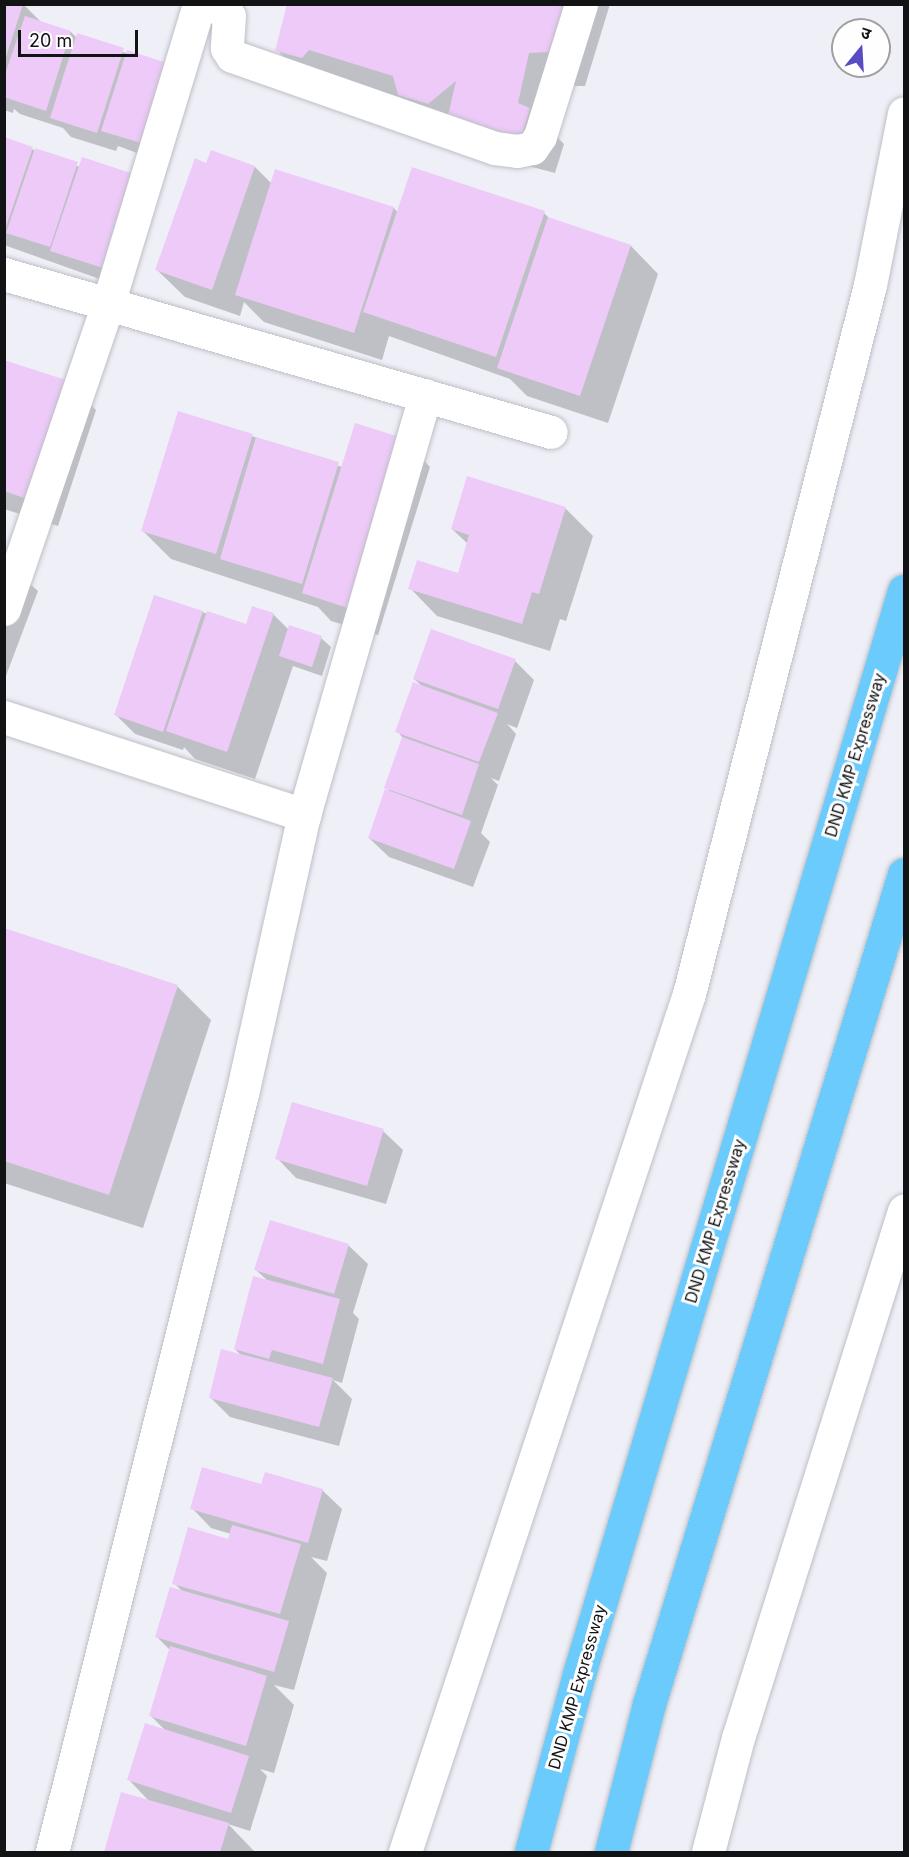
<!DOCTYPE html>
<html>
<head>
<meta charset="utf-8">
<style>
  body { margin:0 }
  #map { position:relative; width:909px; height:1857px; overflow:hidden; background:#eff0f7; font-family:Inter,"Noto Sans Devanagari",sans-serif }
  div>[style] { position:absolute }
  .shadow>* { inset:0; background:#0003 }
  .building>* { inset:0; background:#eecaf9 }
  .roads { filter:drop-shadow(0 0 2px #bdbfc6) drop-shadow(0 0 2px #bdbfc6) }
  .street>* { height:33px; margin:-16.5px; padding:0 16.5px; transform-origin:16.5px; border-radius:16.5px; background:#fff }
  .secondary>* { height:33px; margin:-16.5px; padding:0 16.5px; transform-origin:16.5px; border-radius:16.5px; background:#fff }
  .highway>* { height:33px; margin:-16.5px; padding:0 16.5px; transform-origin:16.5px; border-radius:16.5px; background:#6acbfc }
  span { translate:-50% -50%; white-space:nowrap; text-align:center; line-height:1.15; -webkit-text-stroke:6px #fefefe; paint-order:stroke }
  .street-label { font-size:16px; color:#121315 }
  .frame { position:absolute; inset:0; border:6px solid #121315; pointer-events:none }
  .north { position:absolute; left:831px; top:18px; width:60px; height:60px; box-sizing:border-box; background:#fefefe; border:2px solid #a0a0a1; border-radius:50%; rotate:18deg; font-size:16px; font-weight:700; line-height:24px; text-align:center; color:#121315 }
  .north::after { content:''; display:block; margin:auto; width:21px; height:27px; background:#594bc3; clip-path:polygon(50% 0,100% 100%,50% 72%,0 100%) }
  .scale { position:absolute; left:18px; top:30px; width:120px; height:27px; box-sizing:border-box; border:3px solid #121315; border-top:0; padding-left:8px; font-size:18px; line-height:21px; white-space:nowrap; color:#121315; -webkit-text-stroke:4px #fefefe; paint-order:stroke }
</style>
</head>
<body>
<div id="map">
  <div class="shadow">
    <i style="clip-path:polygon(4px 4px,23px 4px,42px 23px,71px 32px,77px 38px,172px 67px,192px 86px,167px 164px,118px 146px,116px 151px,71px 137px,63px 128px,20px 114px,14px 109px,13px 113px,4px 110px)"></i>
    <i style="clip-path:polygon(289px 4px,610px 4px,585px 86px,563px 86px,552px 132px,564px 144px,555px 173px,483px 154px,311px 84px,277px 50px)"></i>
    <i style="clip-path:polygon(4px 139px,80px 167px,125px 288px,4px 245px)"></i>
    <i style="clip-path:polygon(207px 165px,255px 167px,272px 184px,394px 208px,398px 213px,544px 213px,551px 220px,631px 246px,658px 274px,608px 423px,527px 396px,510px 379px,389px 336px,382px 360px,264px 322px,244px 302px,240px 316px,185px 297px,157px 270px)"></i>
    <i style="clip-path:polygon(4px 365px,69px 382px,96px 410px,58px 526px,4px 509px)"></i>
    <i style="clip-path:polygon(252px 436px,342px 467px,403px 439px,430px 467px,378px 635px,331px 621px,318px 607px,171px 559px,143px 531px)"></i>
    <i style="clip-path:polygon(565px 508px,593px 536px,566px 621px,560px 619px,550px 651px,437px 616px,410px 588px,459px 575px,468px 544px,452px 529px)"></i>
    <i style="clip-path:polygon(4px 561px,38px 591px,4px 681px)"></i>
    <i style="clip-path:polygon(202px 612px,247px 626px,273px 614px,289px 630px,321px 638px,331px 647px,322px 676px,293px 666px,255px 779px,195px 759px,184px 747px,183px 750px,135px 734px,116px 715px)"></i>
    <i style="clip-path:polygon(515px 661px,534px 680px,517px 728px,507px 724px,516px 734px,499px 781px,491px 778px,498px 785px,481px 833px,490px 842px,473px 887px,389px 857px,369px 838px,392px 794px,386px 787px,403px 738px,397px 731px,423px 687px,414px 679px)"></i>
    <i style="clip-path:polygon(4px 929px,177px 986px,211px 1020px,143px 1228px,4px 1183px)"></i>
    <i style="clip-path:polygon(383px 1131px,403px 1150px,386px 1204px,296px 1178px,277px 1158px)"></i>
    <i style="clip-path:polygon(348px 1245px,368px 1264px,353px 1313px,359px 1319px,342px 1383px,333px 1380px,352px 1399px,339px 1446px,230px 1417px,210px 1397px,242px 1356px,235px 1349px,268px 1281px,256px 1270px)"></i>
    <i style="clip-path:polygon(263px 1486px,322px 1490px,342px 1509px,327px 1561px,311px 1557px,327px 1573px,294px 1690px,274px 1685px,294px 1705px,274px 1773px,260px 1769px,267px 1776px,250px 1831px,228px 1824px,255px 1852px,105px 1852px,122px 1794px,150px 1802px,129px 1780px,166px 1731px,151px 1716px,171px 1651px,157px 1637px,183px 1592px,174px 1583px,229px 1541px,231px 1534px,211px 1528px,192px 1508px)"></i>
  </div>
  <div class="building">
    <i style="clip-path:polygon(4px 4px,23px 4px,5px 60px,4px 60px)"></i>
    <i style="clip-path:polygon(287px 4px,566px 4px,551px 52px,529px 53px,518px 103px,530px 108px,521px 139px,447px 120px,456px 81px,428px 104px,398px 95px,393px 76px,309px 50px,302px 58px,275px 51px)"></i>
    <i style="clip-path:polygon(25px 16px,71px 31px,46px 111px,4px 97px,4px 77px)"></i>
    <i style="clip-path:polygon(77px 33px,124px 48px,97px 133px,50px 118px)"></i>
    <i style="clip-path:polygon(127px 50px,173px 65px,148px 145px,101px 131px)"></i>
    <i style="clip-path:polygon(4px 137px,33px 147px,5px 230px,4px 230px)"></i>
    <i style="clip-path:polygon(35px 148px,78px 162px,50px 247px,6px 233px)"></i>
    <i style="clip-path:polygon(211px 150px,255px 166px,212px 290px,155px 270px,195px 158px,206px 163px)"></i>
    <i style="clip-path:polygon(82px 157px,137px 175px,106px 269px,50px 251px)"></i>
    <i style="clip-path:polygon(412px 167px,545px 211px,496px 357px,363px 312px)"></i>
    <i style="clip-path:polygon(275px 169px,394px 207px,354px 333px,235px 295px)"></i>
    <i style="clip-path:polygon(548px 217px,631px 245px,580px 396px,497px 368px)"></i>
    <i style="clip-path:polygon(4px 360px,69px 381px,30px 500px,4px 491px)"></i>
    <i style="clip-path:polygon(178px 411px,253px 434px,216px 554px,141px 531px)"></i>
    <i style="clip-path:polygon(355px 423px,403px 438px,351px 609px,302px 593px)"></i>
    <i style="clip-path:polygon(256px 437px,339px 462px,302px 584px,220px 559px)"></i>
    <i style="clip-path:polygon(467px 476px,566px 507px,539px 594px,532px 592px,522px 624px,408px 589px,417px 560px,458px 573px,469px 535px,451px 529px)"></i>
    <i style="clip-path:polygon(154px 595px,203px 611px,163px 732px,114px 715px)"></i>
    <i style="clip-path:polygon(252px 606px,274px 613px,227px 752px,166px 731px,207px 611px,246px 624px)"></i>
    <i style="clip-path:polygon(289px 625px,322px 636px,312px 667px,279px 656px)"></i>
    <i style="clip-path:polygon(431px 629px,516px 659px,498px 709px,413px 679px)"></i>
    <i style="clip-path:polygon(413px 682px,498px 713px,479px 762px,395px 732px)"></i>
    <i style="clip-path:polygon(402px 737px,479px 764px,462px 815px,384px 788px)"></i>
    <i style="clip-path:polygon(385px 789px,471px 821px,454px 869px,368px 838px)"></i>
    <i style="clip-path:polygon(4px 928px,178px 985px,109px 1195px,4px 1161px)"></i>
    <i style="clip-path:polygon(292px 1102px,384px 1129px,367px 1186px,275px 1159px)"></i>
    <i style="clip-path:polygon(270px 1220px,349px 1244px,334px 1294px,254px 1270px)"></i>
    <i style="clip-path:polygon(253px 1276px,340px 1299px,323px 1364px,272px 1350px,269px 1359px,234px 1349px)"></i>
    <i style="clip-path:polygon(221px 1349px,333px 1378px,319px 1427px,209px 1398px)"></i>
    <i style="clip-path:polygon(202px 1467px,261px 1484px,265px 1472px,323px 1489px,308px 1543px,190px 1509px)"></i>
    <i style="clip-path:polygon(232px 1525px,301px 1544px,280px 1614px,172px 1584px,188px 1527px,228px 1539px)"></i>
    <i style="clip-path:polygon(170px 1587px,289px 1621px,274px 1672px,155px 1637px)"></i>
    <i style="clip-path:polygon(170px 1646px,267px 1676px,246px 1746px,149px 1716px)"></i>
    <i style="clip-path:polygon(145px 1723px,249px 1756px,231px 1813px,127px 1780px)"></i>
    <i style="clip-path:polygon(121px 1792px,229px 1823px,220px 1852px,104px 1852px)"></i>
  </div>
  <div class="roads">
    <div class="street">
      <i style="left:214px;top:4px;width:19px;rotate:39deg"></i>
      <i style="left:229px;top:16px;width:32px;rotate:94deg"></i>
      <i style="left:227px;top:48px;width:9px;rotate:58deg"></i>
      <i style="left:232px;top:56px;width:278px;rotate:19.3deg"></i>
      <i style="left:494px;top:148px;width:23px;rotate:7deg"></i>
      <i style="left:517px;top:151px;width:15px;rotate:-11deg"></i>
      <i style="left:532px;top:148px;width:14px;rotate:-56deg"></i>
      <i style="left:540px;top:136px;width:138px;rotate:-72.7deg"></i>
      <i style="left:4px;top:274px;width:569px;rotate:16.11deg"></i>
      <i style="left:4px;top:609px;width:322px;rotate:-71.2deg"></i>
      <i style="left:108px;top:304px;width:313px;rotate:-73.1deg"></i>
      <i style="left:4px;top:717px;width:316px;rotate:18.1deg"></i>
      <i style="left:52px;top:1852px;width:781px;rotate:-75.93deg"></i>
      <i style="left:242px;top:1094px;width:286px;rotate:-77.5deg"></i>
      <i style="left:304px;top:815px;width:437px;rotate:-73.9deg"></i>
    </div>
    <div class="secondary">
      <i style="left:405px;top:1852px;width:904px;rotate:-71.69deg"></i>
      <i style="left:689px;top:994px;width:732px;rotate:-75.68deg"></i>
      <i style="left:870px;top:285px;width:175px;rotate:-78.8deg"></i>
      <i style="left:708px;top:1852px;width:118px;rotate:-75.3deg"></i>
      <i style="left:738px;top:1738px;width:553px;rotate:-72.52deg"></i>
    </div>
    <div class="highway">
      <i style="left:531px;top:1852px;width:184px;rotate:-74.9deg"></i>
      <i style="left:579px;top:1674px;width:1131px;rotate:-73.3deg"></i>
      <i style="left:611px;top:1852px;width:153px;rotate:-75.6deg"></i>
      <i style="left:649px;top:1704px;width:868px;rotate:-72.92deg"></i>
    </div>
  </div>
  <div class="street-label">
    <span style="left:855px;top:755px;rotate:-73deg">DND KMP Expressway</span>
    <span style="left:715px;top:1221px;rotate:-73deg">DND KMP Expressway</span>
    <span style="left:577px;top:1687px;rotate:-74deg">DND KMP Expressway</span>
  </div>
  <div class="frame"></div>
  <div class="north">उ</div>
  <div class="scale">20 m</div>
</div>
</body>
</html>
